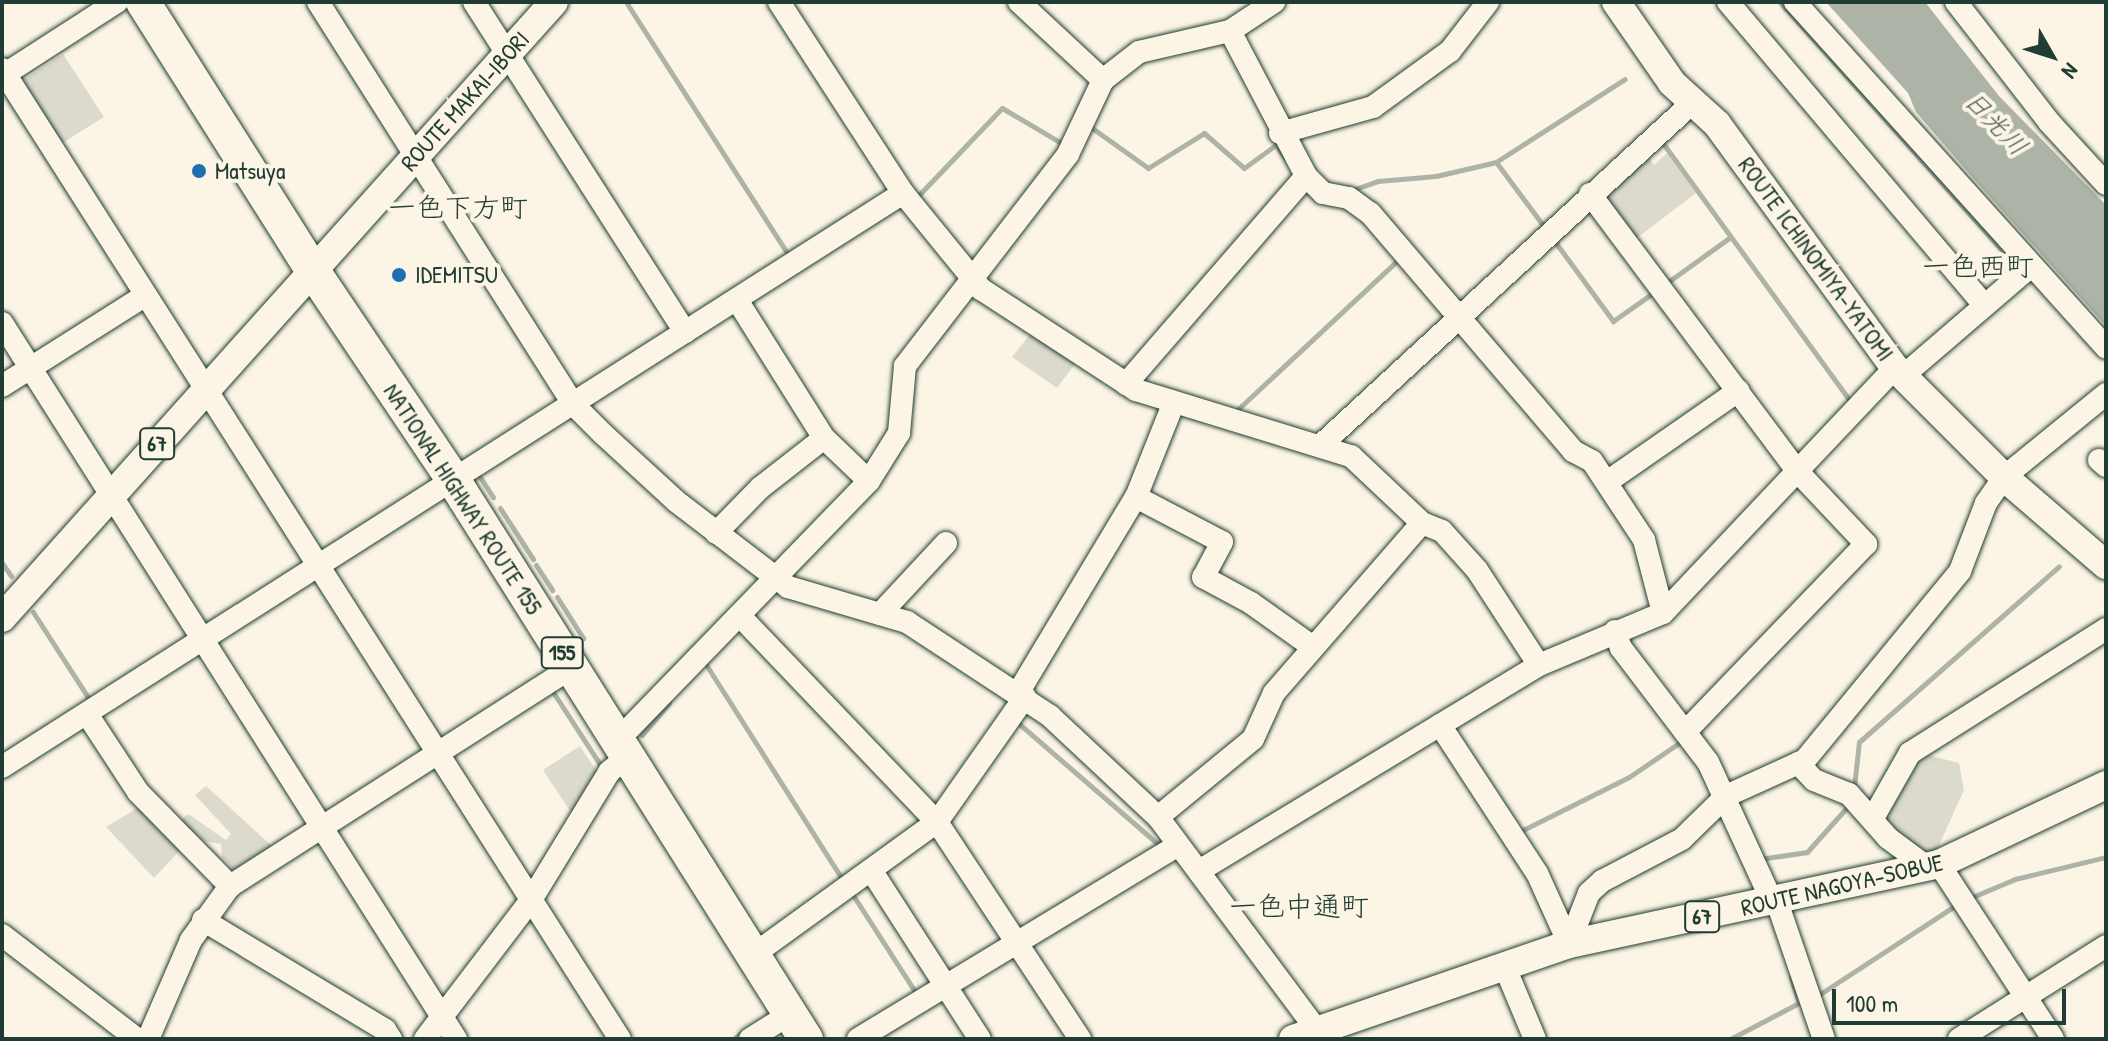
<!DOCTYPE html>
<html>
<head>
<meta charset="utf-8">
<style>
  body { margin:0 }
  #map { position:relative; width:2108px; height:1041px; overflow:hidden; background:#fcf5e5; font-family:"Patrick Hand","Klee One",sans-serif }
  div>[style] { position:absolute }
  .green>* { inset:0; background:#dcdacc }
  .water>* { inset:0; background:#aeb3a7 }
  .stream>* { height:5px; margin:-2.5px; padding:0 2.5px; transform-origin:2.5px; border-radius:2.5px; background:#aeb3a7 }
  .roads { filter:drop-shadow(0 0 2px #1f3d34) drop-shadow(0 0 2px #1f3d34) }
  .minor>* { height:22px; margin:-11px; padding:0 11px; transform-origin:11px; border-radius:11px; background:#fcf5e5 }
  .major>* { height:28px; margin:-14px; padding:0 14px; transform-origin:14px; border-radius:14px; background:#fcf5e5 }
  .highway>* { height:34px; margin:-17px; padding:0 17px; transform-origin:17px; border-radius:17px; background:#fcf5e5 }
  .dots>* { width:22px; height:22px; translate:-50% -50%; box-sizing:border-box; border:4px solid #fcf5e5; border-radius:50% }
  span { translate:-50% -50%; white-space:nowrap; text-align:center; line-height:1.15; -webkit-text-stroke:8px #fcf5e5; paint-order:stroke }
  .shield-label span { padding:2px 6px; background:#fcf5e5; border:2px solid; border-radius:6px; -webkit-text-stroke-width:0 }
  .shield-label { font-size:22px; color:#1f3d34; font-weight:700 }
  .street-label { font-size:24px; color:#1f3d34 }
  .poi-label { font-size:24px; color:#1f3d34 }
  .left { translate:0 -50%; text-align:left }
  .water-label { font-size:26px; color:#435a51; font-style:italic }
  .quarter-label { font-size:28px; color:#1f3d34 }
  .frame { position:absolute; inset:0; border:4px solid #1f3d34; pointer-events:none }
  .north { position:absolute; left:2012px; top:16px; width:80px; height:80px; -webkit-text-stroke:6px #fcf5e5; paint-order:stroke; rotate:129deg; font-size:22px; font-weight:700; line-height:32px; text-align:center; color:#1f3d34 }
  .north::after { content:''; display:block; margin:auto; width:28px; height:36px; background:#1f3d34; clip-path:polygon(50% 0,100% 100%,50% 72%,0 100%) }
  .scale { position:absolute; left:1832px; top:989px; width:234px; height:36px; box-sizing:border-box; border:4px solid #1f3d34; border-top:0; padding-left:10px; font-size:24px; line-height:28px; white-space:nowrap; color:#1f3d34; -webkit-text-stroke:6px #fcf5e5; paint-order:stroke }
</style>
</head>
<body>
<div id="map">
  <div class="green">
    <i style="clip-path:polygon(63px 54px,104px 117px,59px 145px,23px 90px,25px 79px)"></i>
    <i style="clip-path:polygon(1667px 153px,1696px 193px,1633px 241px,1604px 201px,1603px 191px,1646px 154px,1654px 165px)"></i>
    <i style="clip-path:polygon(1032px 332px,1077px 361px,1057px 388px,1012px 357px)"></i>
    <i style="clip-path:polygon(580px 746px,599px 775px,574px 817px,543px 770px)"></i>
    <i style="clip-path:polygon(1920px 753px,1959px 763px,1964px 790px,1935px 854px,1928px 856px,1894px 833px,1885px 820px)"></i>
    <i style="clip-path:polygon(206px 786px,272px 846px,234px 870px,222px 857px,221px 844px,204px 841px,180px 821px,188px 814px,226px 840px,231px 834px,195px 795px)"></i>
    <i style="clip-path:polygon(141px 806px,182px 848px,154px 878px,106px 827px)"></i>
  </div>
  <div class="water">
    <i style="clip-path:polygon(1826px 2px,1925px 2px,1999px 96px,2106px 205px,2106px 326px,1973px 178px,1916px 112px,1908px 93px)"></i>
  </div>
  <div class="stream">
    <i style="left:626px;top:2px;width:303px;rotate:57.3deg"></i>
    <i style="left:1780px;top:2px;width:357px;rotate:48.2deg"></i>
    <i style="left:1092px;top:128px;width:69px;rotate:35.5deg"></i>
    <i style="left:1148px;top:168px;width:66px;rotate:-32deg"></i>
    <i style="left:1204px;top:133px;width:53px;rotate:41.2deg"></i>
    <i style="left:1244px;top:168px;width:39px;rotate:-36deg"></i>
    <i style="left:1276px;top:145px;width:16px;rotate:55deg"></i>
    <i style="left:1662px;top:142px;width:321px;rotate:54deg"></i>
    <i style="left:1496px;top:162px;width:82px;rotate:53.4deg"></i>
    <i style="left:1352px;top:190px;width:28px;rotate:-19deg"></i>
    <i style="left:1378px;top:181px;width:58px;rotate:-4.9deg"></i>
    <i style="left:1436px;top:176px;width:62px;rotate:-13.1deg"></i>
    <i style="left:1496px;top:162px;width:153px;rotate:-32.8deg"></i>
    <i style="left:916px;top:198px;width:124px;rotate:-46.3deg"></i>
    <i style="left:1002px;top:108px;width:71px;rotate:30.5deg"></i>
    <i style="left:1553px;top:239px;width:102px;rotate:53.8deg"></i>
    <i style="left:1613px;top:321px;width:49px;rotate:-35deg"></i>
    <i style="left:1668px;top:282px;width:75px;rotate:-35.8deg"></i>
    <i style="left:1236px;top:411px;width:223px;rotate:-43deg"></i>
    <i style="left:480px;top:477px;width:24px;rotate:57deg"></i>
    <i style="left:500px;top:508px;width:61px;rotate:57.1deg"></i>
    <i style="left:2px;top:563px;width:16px;rotate:55deg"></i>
    <i style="left:536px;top:565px;width:30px;rotate:57deg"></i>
    <i style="left:557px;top:597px;width:49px;rotate:57.6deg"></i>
    <i style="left:33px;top:612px;width:107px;rotate:57.2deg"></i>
    <i style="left:705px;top:663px;width:256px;rotate:57.6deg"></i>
    <i style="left:842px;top:879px;width:6px;rotate:-39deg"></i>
    <i style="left:553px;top:692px;width:88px;rotate:57deg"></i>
    <i style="left:1017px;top:722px;width:189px;rotate:40.9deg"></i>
    <i style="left:642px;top:735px;width:42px;rotate:-49.8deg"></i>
    <i style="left:1854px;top:787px;width:45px;rotate:-83.7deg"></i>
    <i style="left:1859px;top:742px;width:266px;rotate:-41.3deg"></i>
    <i style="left:1519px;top:832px;width:123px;rotate:-26.6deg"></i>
    <i style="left:1629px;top:777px;width:64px;rotate:-34.2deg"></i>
    <i style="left:1760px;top:859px;width:48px;rotate:-8.5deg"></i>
    <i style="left:1807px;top:852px;width:63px;rotate:-48.2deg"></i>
    <i style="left:851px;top:892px;width:122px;rotate:57.3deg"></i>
    <i style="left:1970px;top:898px;width:49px;rotate:-22.9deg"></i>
    <i style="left:2015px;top:879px;width:94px;rotate:-13.6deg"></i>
    <i style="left:1817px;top:996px;width:166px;rotate:-33.2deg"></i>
    <i style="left:733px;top:1039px;width:12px;rotate:-35deg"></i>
    <i style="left:1730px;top:1039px;width:78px;rotate:-27.6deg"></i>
    <i style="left:1799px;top:1003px;width:27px;rotate:-107deg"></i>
  </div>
  <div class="roads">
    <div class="minor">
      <i style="left:318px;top:2px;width:476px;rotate:57.6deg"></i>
      <i style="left:573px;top:404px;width:42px;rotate:45deg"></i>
      <i style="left:603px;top:434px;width:100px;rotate:42.6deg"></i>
      <i style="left:677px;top:502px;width:140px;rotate:37.4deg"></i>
      <i style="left:788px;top:587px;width:124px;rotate:16.4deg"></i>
      <i style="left:907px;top:622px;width:171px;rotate:33.3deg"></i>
      <i style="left:1050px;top:716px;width:148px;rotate:43.1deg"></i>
      <i style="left:1158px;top:817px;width:266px;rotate:53.3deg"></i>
      <i style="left:474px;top:2px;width:392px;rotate:57.4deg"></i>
      <i style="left:779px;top:2px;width:228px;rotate:57deg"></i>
      <i style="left:903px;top:193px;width:124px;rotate:50.9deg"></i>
      <i style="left:981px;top:289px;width:185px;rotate:33.1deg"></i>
      <i style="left:1136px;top:390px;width:225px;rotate:17.1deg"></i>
      <i style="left:1351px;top:456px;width:98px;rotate:43.3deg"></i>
      <i style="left:1422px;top:523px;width:22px;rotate:22deg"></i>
      <i style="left:1442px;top:531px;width:52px;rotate:48.1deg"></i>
      <i style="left:1477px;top:570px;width:113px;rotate:56.9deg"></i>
      <i style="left:1019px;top:2px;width:115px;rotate:42.9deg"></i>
      <i style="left:1728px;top:2px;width:395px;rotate:49.8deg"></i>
      <i style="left:1795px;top:2px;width:465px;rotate:48deg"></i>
      <i style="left:1956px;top:2px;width:152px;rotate:52.2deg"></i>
      <i style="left:2049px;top:122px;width:84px;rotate:47.4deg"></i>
      <i style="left:1230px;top:31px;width:164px;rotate:62.3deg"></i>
      <i style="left:1306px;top:176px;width:24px;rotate:45deg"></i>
      <i style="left:1323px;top:193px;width:26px;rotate:11deg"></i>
      <i style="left:1349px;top:198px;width:26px;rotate:36deg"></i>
      <i style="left:1370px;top:213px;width:313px;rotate:49.5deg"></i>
      <i style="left:1573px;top:451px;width:21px;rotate:28deg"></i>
      <i style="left:1592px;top:461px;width:95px;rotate:56.6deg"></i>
      <i style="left:1644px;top:540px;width:75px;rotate:75.4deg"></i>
      <i style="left:2px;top:69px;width:1150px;rotate:57.5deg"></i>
      <i style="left:2px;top:76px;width:137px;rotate:-32.8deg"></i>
      <i style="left:1280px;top:133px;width:97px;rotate:-15.6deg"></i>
      <i style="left:1373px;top:107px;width:95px;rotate:-36deg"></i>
      <i style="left:1450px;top:51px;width:62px;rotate:-52.2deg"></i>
      <i style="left:1590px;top:194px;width:349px;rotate:53.2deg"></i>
      <i style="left:1799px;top:473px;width:98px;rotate:46.7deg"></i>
      <i style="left:1866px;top:544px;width:261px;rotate:133.9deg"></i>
      <i style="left:737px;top:300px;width:163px;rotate:57.8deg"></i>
      <i style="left:824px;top:438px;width:62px;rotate:43.7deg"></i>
      <i style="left:2px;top:323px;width:848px;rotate:57.62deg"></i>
      <i style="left:1903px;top:376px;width:169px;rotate:-40.7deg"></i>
      <i style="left:1126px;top:384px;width:275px;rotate:-49.1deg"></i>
      <i style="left:2px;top:386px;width:170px;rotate:-32.3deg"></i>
      <i style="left:1320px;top:446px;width:506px;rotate:-42.68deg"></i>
      <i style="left:2099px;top:460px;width:9px;rotate:41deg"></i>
      <i style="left:1607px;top:482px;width:160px;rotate:-34.8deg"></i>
      <i style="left:1136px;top:497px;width:97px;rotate:27.6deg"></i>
      <i style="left:1222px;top:542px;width:40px;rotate:118deg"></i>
      <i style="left:1203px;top:577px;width:55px;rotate:28.4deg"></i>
      <i style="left:1251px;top:603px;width:76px;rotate:35.4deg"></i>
      <i style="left:716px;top:533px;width:63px;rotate:-45.6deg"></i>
      <i style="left:760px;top:488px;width:81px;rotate:-38deg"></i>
      <i style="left:880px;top:614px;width:97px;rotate:-47.1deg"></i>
      <i style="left:740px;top:616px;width:285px;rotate:46.3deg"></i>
      <i style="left:937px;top:822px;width:260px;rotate:56.6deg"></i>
      <i style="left:1615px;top:631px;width:18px;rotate:71deg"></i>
      <i style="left:1621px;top:648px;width:143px;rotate:52.7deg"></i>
      <i style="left:1708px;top:762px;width:155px;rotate:65.3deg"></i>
      <i style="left:1018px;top:693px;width:229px;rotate:-59deg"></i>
      <i style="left:1136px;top:497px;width:102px;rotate:-68.2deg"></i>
      <i style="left:87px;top:714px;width:93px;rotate:56.8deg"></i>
      <i style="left:138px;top:792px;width:132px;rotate:45.6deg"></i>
      <i style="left:1440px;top:725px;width:177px;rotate:56.8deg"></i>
      <i style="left:1537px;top:873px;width:78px;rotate:65.7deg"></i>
      <i style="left:617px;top:741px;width:362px;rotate:-45.9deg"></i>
      <i style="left:869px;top:481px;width:57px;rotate:-58deg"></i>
      <i style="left:899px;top:433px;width:67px;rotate:-84.9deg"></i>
      <i style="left:905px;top:366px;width:267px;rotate:-52.4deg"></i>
      <i style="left:1068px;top:154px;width:82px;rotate:-64.7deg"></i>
      <i style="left:1103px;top:80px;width:46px;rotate:-37.9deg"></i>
      <i style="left:1139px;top:52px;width:93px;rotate:-13deg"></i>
      <i style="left:1230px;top:31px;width:53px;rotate:-33.4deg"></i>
      <i style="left:1798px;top:763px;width:23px;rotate:47deg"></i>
      <i style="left:1814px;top:780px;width:38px;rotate:22deg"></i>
      <i style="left:1849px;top:794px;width:59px;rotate:48.4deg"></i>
      <i style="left:1888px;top:838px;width:49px;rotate:36.6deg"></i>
      <i style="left:2px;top:767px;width:1068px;rotate:-32.5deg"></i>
      <i style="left:1158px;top:817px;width:123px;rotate:-39.4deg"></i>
      <i style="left:1253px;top:739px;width:51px;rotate:-65.5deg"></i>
      <i style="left:1274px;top:693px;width:225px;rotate:-49deg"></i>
      <i style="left:1873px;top:818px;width:75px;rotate:-60.4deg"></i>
      <i style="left:1910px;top:753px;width:232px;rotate:-32.3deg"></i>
      <i style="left:1939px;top:864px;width:209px;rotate:56.9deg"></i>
      <i style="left:871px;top:870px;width:201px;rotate:57.2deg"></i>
      <i style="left:1199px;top:871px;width:398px;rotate:-31.2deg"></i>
      <i style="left:1539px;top:665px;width:134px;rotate:-22.8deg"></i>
      <i style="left:1663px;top:613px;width:337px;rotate:-46.6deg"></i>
      <i style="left:1777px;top:902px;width:145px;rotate:71.1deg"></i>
      <i style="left:203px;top:920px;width:213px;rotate:31.1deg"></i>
      <i style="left:385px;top:1030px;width:11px;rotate:56deg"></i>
      <i style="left:2px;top:935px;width:170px;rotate:37.6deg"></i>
      <i style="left:1569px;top:944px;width:55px;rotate:-68.6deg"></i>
      <i style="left:1589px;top:893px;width:18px;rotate:-43deg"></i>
      <i style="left:1602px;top:881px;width:90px;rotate:-27.7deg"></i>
      <i style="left:1682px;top:839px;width:62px;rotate:-44.3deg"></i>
      <i style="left:1726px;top:796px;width:87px;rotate:-24.5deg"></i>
      <i style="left:1805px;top:760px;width:244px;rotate:-50.6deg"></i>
      <i style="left:1960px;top:571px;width:73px;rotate:-69.1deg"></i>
      <i style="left:1986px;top:503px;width:32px;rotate:-55deg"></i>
      <i style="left:2004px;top:477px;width:132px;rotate:-39.1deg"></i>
      <i style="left:753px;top:955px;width:227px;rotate:-35.9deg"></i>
      <i style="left:937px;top:822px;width:153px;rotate:-54.9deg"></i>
      <i style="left:1504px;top:965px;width:80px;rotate:67.3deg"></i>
      <i style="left:148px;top:1039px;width:108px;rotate:-66.5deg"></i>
      <i style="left:191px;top:940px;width:67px;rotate:-54.2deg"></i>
      <i style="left:230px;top:886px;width:405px;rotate:-32.6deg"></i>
      <i style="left:425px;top:1039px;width:175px;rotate:-52.7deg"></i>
      <i style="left:531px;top:900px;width:150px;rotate:-58.6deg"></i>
      <i style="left:609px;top:772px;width:23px;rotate:-40deg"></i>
      <i style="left:750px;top:1039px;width:47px;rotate:-32deg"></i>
      <i style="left:858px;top:1039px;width:374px;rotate:-31.2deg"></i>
      <i style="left:1959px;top:1039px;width:174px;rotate:-32.3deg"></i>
    </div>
    <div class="major">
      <i style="left:1616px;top:2px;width:98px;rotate:55.3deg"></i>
      <i style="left:1672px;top:83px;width:61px;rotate:42.3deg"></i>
      <i style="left:1717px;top:124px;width:302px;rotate:53.9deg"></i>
      <i style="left:1895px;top:368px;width:154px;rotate:45deg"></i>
      <i style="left:2004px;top:477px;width:135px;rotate:40.8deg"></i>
      <i style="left:2px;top:618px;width:827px;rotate:-48.14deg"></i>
      <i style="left:1293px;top:1039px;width:292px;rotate:-19deg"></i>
      <i style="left:1569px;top:944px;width:379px;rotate:-12.2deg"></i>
      <i style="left:1939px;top:864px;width:185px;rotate:-25.3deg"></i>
    </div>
    <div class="highway">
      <i style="left:143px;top:2px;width:318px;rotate:57.7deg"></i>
      <i style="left:313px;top:271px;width:253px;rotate:56.1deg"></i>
      <i style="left:454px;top:481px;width:660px;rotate:57.76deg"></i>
    </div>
  </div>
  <div class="dots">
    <i style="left:199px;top:171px;background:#1f6fb2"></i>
    <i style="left:399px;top:275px;background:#1f6fb2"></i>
  </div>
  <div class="shield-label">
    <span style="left:157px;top:444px">67</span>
    <span style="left:562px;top:653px">155</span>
    <span style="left:1702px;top:917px">67</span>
  </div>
  <div class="street-label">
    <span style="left:465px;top:101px;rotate:-48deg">ROUTE MAKAI-IBORI</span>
    <span style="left:1816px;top:259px;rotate:54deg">ROUTE ICHINOMIYA-YATOMI</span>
    <span style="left:463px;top:499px;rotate:57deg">NATIONAL HIGHWAY ROUTE 155</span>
    <span style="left:1842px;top:885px;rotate:-13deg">ROUTE NAGOYA-SOBUE</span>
  </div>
  <div class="poi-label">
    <span class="left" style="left:215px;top:171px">Matsuya</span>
    <span class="left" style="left:415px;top:275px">IDEMITSU</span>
  </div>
  <div class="water-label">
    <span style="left:1996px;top:123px;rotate:46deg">日光川</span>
  </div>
  <div class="quarter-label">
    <span style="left:458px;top:207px">一色下方町</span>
    <span style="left:1978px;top:266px">一色西町</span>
    <span style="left:1299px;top:906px">一色中通町</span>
  </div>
  <div class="frame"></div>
  <div class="north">N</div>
  <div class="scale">100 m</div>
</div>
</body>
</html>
